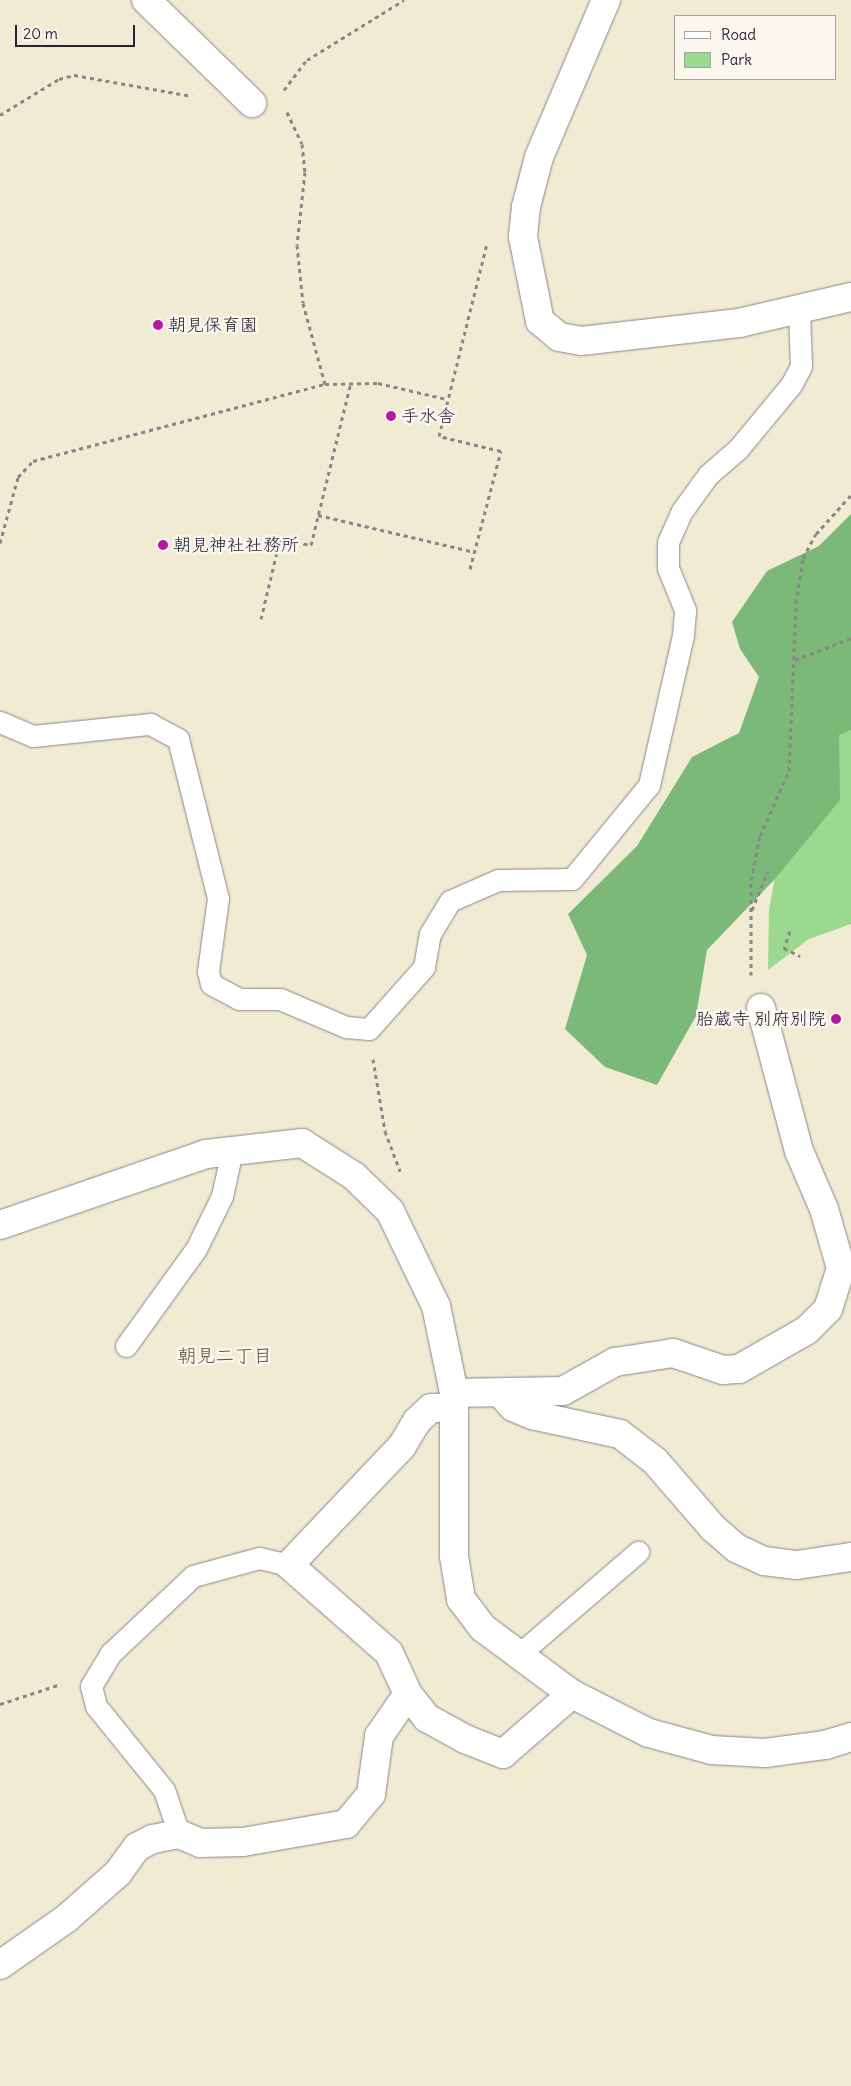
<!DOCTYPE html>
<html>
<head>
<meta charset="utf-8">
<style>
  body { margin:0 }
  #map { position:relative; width:851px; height:2086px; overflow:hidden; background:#f1ebd4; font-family:Delius,"Klee One",sans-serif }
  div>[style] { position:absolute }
  .green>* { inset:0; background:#9ad98e }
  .forest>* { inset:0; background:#7bb979 }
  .path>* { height:3px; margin-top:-1.5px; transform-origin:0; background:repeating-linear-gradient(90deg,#8a8688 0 4px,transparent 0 8px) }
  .roads { filter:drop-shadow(0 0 1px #8a8688) drop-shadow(0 0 1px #8a8688) }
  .lane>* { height:21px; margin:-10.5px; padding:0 10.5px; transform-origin:10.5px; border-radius:10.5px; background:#fff }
  .street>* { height:28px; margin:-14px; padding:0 14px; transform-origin:14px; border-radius:14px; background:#fff }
  .dots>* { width:14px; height:14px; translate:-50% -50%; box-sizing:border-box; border:2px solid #fbf7ec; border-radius:50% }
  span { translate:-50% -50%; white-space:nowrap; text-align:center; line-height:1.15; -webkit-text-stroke:5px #fbf7ec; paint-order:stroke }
  .poi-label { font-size:18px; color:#22223b }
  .left { translate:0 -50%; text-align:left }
  .right { translate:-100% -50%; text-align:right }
  .neighbourhood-label { font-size:19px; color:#5e4e4a }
  .legend { position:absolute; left:674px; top:15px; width:162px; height:65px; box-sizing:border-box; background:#fbf7ec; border:1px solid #a4a2a5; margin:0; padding:6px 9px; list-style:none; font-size:15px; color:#22223b }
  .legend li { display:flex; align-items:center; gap:10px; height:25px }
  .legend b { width:25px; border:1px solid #a4a2a5 }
  .scale { position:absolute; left:15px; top:25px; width:120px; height:22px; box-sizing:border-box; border:2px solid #22223b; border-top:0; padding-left:6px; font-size:15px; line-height:18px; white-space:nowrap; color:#22223b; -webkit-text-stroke:4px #fbf7ec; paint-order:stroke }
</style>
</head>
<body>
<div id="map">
  <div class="green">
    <i style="clip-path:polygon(851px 698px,851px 924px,809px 939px,768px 970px,769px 910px,783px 832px)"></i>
  </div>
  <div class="forest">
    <i style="clip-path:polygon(851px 514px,851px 730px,839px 735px,840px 800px,774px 880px,707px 950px,696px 1016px,657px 1085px,605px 1067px,565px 1029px,587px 955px,568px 914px,637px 846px,692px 757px,739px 733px,759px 677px,740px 649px,732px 622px,767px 571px,819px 546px)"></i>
  </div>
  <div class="path">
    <i style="left:284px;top:90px;width:38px;rotate:-53deg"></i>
    <i style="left:307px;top:60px;width:114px;rotate:-31.7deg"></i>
    <i style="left:287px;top:112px;width:35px;rotate:65deg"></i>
    <i style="left:302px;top:144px;width:28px;rotate:84deg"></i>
    <i style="left:305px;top:172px;width:73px;rotate:96.3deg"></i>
    <i style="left:297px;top:245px;width:58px;rotate:84.1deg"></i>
    <i style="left:303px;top:303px;width:84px;rotate:74.8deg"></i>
    <i style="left:0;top:115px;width:69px;rotate:-31.4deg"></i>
    <i style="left:59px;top:79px;width:16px;rotate:-15deg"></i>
    <i style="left:74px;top:75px;width:120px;rotate:10.1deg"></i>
    <i style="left:318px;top:515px;width:160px;rotate:13.3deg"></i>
    <i style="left:0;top:543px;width:68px;rotate:-74.7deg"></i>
    <i style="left:18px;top:477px;width:22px;rotate:-47deg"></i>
    <i style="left:33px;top:461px;width:302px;rotate:-14.8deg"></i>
    <i style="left:325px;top:384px;width:53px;rotate:-1.1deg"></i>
    <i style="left:378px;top:383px;width:71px;rotate:13.1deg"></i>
    <i style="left:470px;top:569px;width:122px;rotate:-75.3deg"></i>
    <i style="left:501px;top:451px;width:64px;rotate:-166.4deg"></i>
    <i style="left:439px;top:436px;width:199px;rotate:-76deg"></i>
    <i style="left:261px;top:619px;width:82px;rotate:-76.6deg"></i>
    <i style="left:280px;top:539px;width:32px;rotate:11deg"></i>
    <i style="left:311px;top:545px;width:168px;rotate:-76.2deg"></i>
    <i style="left:795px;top:660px;width:60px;rotate:-21.4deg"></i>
    <i style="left:752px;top:910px;width:42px;rotate:-67.7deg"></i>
    <i style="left:790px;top:931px;width:18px;rotate:109deg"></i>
    <i style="left:784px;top:948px;width:18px;rotate:27deg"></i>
    <i style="left:751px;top:975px;width:95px;rotate:-90deg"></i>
    <i style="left:751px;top:880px;width:45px;rotate:-78.4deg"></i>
    <i style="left:760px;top:836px;width:71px;rotate:-66deg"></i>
    <i style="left:789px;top:771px;width:168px;rotate:-87.6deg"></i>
    <i style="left:796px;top:603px;width:46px;rotate:-81.2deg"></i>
    <i style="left:803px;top:558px;width:27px;rotate:-62deg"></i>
    <i style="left:816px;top:534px;width:52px;rotate:-48.1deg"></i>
    <i style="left:373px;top:1059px;width:73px;rotate:80.5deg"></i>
    <i style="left:385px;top:1131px;width:43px;rotate:69.4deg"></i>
    <i style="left:0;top:1704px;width:64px;rotate:-18.2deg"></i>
  </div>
  <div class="roads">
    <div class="lane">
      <i style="left:0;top:722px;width:36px;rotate:23deg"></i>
      <i style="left:33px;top:736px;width:118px;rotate:-5.9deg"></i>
      <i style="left:150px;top:724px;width:32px;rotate:28deg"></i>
      <i style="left:178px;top:739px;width:164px;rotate:75.9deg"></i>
      <i style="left:218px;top:898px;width:74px;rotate:97.8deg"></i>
      <i style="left:208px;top:971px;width:13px;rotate:77deg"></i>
      <i style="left:211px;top:984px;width:32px;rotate:28deg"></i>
      <i style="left:239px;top:999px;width:41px"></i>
      <i style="left:280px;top:999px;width:72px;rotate:23deg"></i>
      <i style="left:346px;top:1027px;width:23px;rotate:5deg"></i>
      <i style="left:369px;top:1029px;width:83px;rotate:-48.4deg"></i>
      <i style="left:424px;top:967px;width:34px;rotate:-80deg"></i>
      <i style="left:430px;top:934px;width:39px;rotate:-59deg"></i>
      <i style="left:450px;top:901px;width:52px;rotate:-23.6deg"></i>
      <i style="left:498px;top:880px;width:74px;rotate:-0.8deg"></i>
      <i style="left:572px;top:879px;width:122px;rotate:-50.7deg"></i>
      <i style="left:649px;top:785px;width:154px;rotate:-77.2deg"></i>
      <i style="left:683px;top:635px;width:25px;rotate:-85deg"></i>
      <i style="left:685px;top:610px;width:45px;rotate:-112deg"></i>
      <i style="left:668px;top:568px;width:26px;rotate:-90deg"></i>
      <i style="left:668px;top:542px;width:34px;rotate:-66deg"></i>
      <i style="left:682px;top:511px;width:44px;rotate:-54.2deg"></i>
      <i style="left:708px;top:475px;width:40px;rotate:-41deg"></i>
      <i style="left:738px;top:449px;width:83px;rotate:-50.4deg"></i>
      <i style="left:791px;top:385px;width:21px;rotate:-62deg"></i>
      <i style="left:801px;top:366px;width:55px;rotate:-92.1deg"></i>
      <i style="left:126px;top:1346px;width:120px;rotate:-54.2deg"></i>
      <i style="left:196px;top:1249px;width:59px;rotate:-63.9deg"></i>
      <i style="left:222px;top:1196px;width:46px;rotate:-77.5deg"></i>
      <i style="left:517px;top:1656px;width:160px;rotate:-40.7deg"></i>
      <i style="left:179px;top:1834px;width:46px;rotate:-108.8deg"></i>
      <i style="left:164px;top:1790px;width:108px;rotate:-129deg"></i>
      <i style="left:96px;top:1706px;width:21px;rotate:-104deg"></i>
      <i style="left:91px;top:1686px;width:39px;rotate:-59deg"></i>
      <i style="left:111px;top:1653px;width:112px;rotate:-43.2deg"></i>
      <i style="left:193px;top:1576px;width:68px;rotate:-15.3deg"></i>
      <i style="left:259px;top:1558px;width:31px;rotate:13deg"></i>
    </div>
    <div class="street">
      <i style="left:146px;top:0;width:148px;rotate:44.2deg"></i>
      <i style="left:606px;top:0;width:171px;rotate:113.1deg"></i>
      <i style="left:539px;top:157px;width:52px;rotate:104.6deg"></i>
      <i style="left:526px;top:207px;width:30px;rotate:96deg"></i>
      <i style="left:523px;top:237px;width:86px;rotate:78.6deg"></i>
      <i style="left:540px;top:321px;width:25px;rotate:40deg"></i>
      <i style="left:559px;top:337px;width:22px;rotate:10deg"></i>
      <i style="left:581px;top:341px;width:159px;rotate:-6.5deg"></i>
      <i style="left:739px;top:323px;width:115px;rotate:-13.1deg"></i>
      <i style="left:0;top:1225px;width:218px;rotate:-19deg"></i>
      <i style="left:206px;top:1154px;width:97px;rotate:-6.5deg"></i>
      <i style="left:302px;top:1143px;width:62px;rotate:32.4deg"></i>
      <i style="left:354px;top:1176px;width:50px;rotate:44.2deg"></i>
      <i style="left:390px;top:1211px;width:106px;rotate:64.2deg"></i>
      <i style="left:436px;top:1306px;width:89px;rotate:78.3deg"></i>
      <i style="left:454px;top:1393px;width:163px;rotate:90deg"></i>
      <i style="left:454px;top:1556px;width:44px;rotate:80.8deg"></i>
      <i style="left:461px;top:1599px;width:36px;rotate:53deg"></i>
      <i style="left:483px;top:1628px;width:111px;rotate:36.6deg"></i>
      <i style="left:572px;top:1694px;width:86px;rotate:26.9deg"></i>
      <i style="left:649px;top:1733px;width:65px;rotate:15.1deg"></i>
      <i style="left:712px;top:1750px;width:53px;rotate:3.2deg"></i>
      <i style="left:765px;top:1753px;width:61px;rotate:-7.6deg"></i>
      <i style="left:825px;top:1745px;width:27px;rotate:-17deg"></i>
      <i style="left:454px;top:1393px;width:109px;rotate:-1.1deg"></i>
      <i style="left:563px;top:1391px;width:60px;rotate:-29.1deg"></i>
      <i style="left:615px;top:1362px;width:59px;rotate:-8.8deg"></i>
      <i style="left:673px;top:1353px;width:53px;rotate:18.8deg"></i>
      <i style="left:723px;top:1370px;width:16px;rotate:-4deg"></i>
      <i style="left:739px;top:1369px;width:78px;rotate:-29.8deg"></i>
      <i style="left:807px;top:1330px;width:30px;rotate:-45deg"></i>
      <i style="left:828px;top:1309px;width:43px;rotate:-72.4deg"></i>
      <i style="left:841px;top:1268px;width:61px;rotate:-106.1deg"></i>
      <i style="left:824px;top:1209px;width:63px;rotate:-113.3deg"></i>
      <i style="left:799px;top:1151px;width:148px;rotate:-104.9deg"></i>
      <i style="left:502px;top:1395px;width:16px;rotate:47deg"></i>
      <i style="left:513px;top:1407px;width:21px;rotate:23deg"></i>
      <i style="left:532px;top:1415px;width:90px;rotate:12.2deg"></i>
      <i style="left:620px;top:1434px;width:44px;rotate:37.6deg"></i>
      <i style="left:655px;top:1461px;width:89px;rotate:49.1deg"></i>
      <i style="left:713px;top:1528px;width:30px;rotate:41deg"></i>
      <i style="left:736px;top:1548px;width:31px;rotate:25deg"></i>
      <i style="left:764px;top:1561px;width:33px;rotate:7deg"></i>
      <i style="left:797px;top:1565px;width:55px;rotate:-8.4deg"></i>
      <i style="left:453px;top:1407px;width:22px;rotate:177deg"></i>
      <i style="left:431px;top:1408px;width:19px;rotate:137deg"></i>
      <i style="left:417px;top:1421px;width:29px;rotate:121deg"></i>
      <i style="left:402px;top:1446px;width:164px;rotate:133.5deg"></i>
      <i style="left:289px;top:1565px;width:133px;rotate:41.3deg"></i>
      <i style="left:389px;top:1653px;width:45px;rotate:65.1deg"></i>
      <i style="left:408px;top:1694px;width:31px;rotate:52deg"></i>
      <i style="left:427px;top:1718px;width:43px;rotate:28.9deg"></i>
      <i style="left:465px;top:1739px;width:41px;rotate:21.5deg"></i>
      <i style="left:503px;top:1754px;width:91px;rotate:-41deg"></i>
      <i style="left:0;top:1965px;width:82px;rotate:-35deg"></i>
      <i style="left:67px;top:1918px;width:68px;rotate:-41.4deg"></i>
      <i style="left:118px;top:1873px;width:32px;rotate:-54deg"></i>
      <i style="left:137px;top:1847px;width:18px;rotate:-27deg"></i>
      <i style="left:153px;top:1839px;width:26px;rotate:-11deg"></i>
      <i style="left:179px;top:1834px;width:23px;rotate:23deg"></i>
      <i style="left:200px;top:1843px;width:43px;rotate:-1.3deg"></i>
      <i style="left:243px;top:1842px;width:105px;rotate:-9.9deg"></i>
      <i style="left:346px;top:1824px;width:39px;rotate:-50deg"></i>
      <i style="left:371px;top:1794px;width:59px;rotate:-82.1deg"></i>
      <i style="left:379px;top:1736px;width:51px;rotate:-55.4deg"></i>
    </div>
  </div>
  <div class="dots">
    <i style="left:158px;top:325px;background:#b5179e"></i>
    <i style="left:391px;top:416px;background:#b5179e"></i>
    <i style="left:163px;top:545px;background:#b5179e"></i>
    <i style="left:836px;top:1019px;background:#b5179e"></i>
  </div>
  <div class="poi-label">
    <span class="left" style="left:168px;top:325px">朝見保育園</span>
    <span class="left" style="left:401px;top:416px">手水舎</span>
    <span class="left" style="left:173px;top:545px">朝見神社社務所</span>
    <span class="right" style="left:826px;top:1019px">胎蔵寺 別府別院</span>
  </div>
  <div class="neighbourhood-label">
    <span style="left:225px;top:1356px">朝見二丁目</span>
  </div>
  <ul class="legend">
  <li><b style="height:6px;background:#fff"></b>Road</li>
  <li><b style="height:14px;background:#9ad98e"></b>Park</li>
  </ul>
  <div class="scale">20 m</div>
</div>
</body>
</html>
